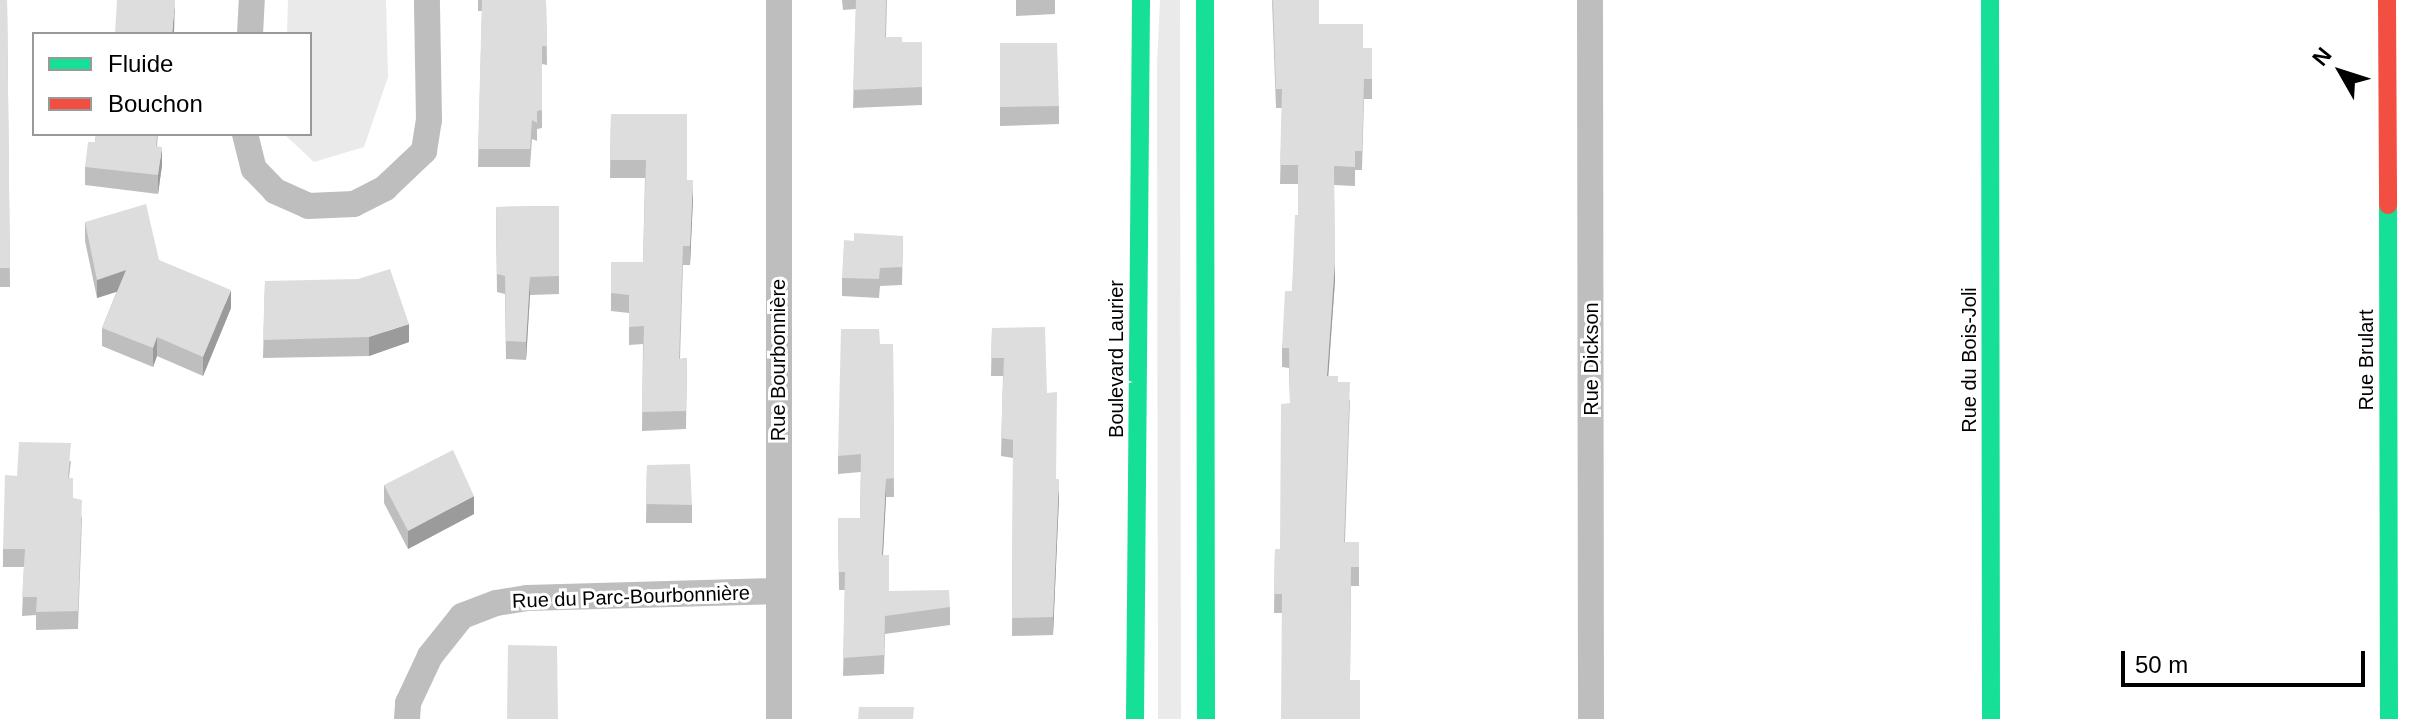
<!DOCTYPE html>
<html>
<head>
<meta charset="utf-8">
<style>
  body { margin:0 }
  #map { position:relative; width:2413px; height:719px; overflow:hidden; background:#fff; font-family:Helvetica,sans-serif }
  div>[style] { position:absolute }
  .green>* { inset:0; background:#eaeaea }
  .street>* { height:26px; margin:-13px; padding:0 13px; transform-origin:13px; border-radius:13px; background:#bebebe }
  .fast>* { height:18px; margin:-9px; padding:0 9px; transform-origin:9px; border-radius:9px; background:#16e098 }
  .jam>* { height:18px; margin:-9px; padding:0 9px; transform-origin:9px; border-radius:9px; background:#f24e42 }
  .wall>* { inset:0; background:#bebebe }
  .shaded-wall>* { inset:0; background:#9b9b9b }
  .building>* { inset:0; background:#ddd }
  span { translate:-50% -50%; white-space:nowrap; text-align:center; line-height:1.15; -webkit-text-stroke:6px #fff; paint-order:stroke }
  .street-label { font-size:20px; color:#000 }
  .legend { position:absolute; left:32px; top:32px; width:280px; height:104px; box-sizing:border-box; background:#fff; border:2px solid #999; margin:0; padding:10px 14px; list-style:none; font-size:24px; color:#000 }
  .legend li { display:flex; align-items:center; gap:16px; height:40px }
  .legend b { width:40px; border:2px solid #999 }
  .north { position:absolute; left:2301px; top:32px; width:80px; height:80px; -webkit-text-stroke:6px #fff; paint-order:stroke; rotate:309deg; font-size:22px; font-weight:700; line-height:32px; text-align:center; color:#000 }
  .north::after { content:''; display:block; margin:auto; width:28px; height:36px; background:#000; clip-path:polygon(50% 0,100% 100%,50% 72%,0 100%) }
  .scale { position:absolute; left:2121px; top:651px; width:244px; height:36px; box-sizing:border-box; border:4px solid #000; border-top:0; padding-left:10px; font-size:24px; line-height:28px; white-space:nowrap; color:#000; -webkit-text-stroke:6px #fff; paint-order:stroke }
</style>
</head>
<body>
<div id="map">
  <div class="green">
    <i style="clip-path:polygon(288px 0,386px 0,388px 77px,364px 147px,314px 162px,284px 134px,310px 134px,310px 34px,287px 34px)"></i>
    <i style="clip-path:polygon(1160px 0,1180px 0,1181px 719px,1158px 719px,1157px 64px)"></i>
  </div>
  <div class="street">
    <i style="left:1590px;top:0;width:719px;rotate:89.92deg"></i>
    <i style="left:250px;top:34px;width:34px;rotate:-87deg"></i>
    <i style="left:245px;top:134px;width:36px;rotate:76deg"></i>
    <i style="left:254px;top:169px;width:30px;rotate:46deg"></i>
    <i style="left:275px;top:191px;width:36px;rotate:24deg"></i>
    <i style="left:308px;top:206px;width:46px;rotate:-2.5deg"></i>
    <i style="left:354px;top:204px;width:35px;rotate:-27deg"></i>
    <i style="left:385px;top:188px;width:54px;rotate:-43.5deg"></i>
    <i style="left:424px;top:151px;width:31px;rotate:-81deg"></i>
    <i style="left:429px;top:120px;width:120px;rotate:-91deg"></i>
    <i style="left:407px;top:719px;width:16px;rotate:-86deg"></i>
    <i style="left:408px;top:703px;width:52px;rotate:-64.9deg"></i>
    <i style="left:430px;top:656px;width:51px;rotate:-51.3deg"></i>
    <i style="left:462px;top:616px;width:36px;rotate:-21deg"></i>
    <i style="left:496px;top:603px;width:31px;rotate:-9deg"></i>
    <i style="left:527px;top:598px;width:250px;rotate:-1.6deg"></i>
    <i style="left:779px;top:719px;width:719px;rotate:-90deg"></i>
  </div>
  <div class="fast">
    <i style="left:1205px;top:0;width:719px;rotate:89.92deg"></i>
    <i style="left:1990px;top:0;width:719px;rotate:89.92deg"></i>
    <i style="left:2388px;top:205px;width:514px;rotate:89.89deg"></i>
    <i style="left:1135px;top:719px;width:719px;rotate:-89.52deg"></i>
  </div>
  <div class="jam">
    <i style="left:2387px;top:0;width:205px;rotate:89.7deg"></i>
  </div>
  <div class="wall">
    <i style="clip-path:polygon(0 0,7px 0,10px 287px,0 287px)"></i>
    <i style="clip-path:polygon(478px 0,546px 0,547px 65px,542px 64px,542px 128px,537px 129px,537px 141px,532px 139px,530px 167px,478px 167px,482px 11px,478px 11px)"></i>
    <i style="clip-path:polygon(842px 0,887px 0,886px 37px,902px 42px,922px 42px,922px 105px,853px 108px,856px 9px,843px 10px)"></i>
    <i style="clip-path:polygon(1016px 0,1055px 0,1055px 14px,1016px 16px)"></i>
    <i style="clip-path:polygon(1272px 0,1363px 48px,1372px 48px,1372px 99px,1364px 99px,1362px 170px,1355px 170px,1355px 186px,1334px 185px,1335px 280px,1328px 376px,1338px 382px,1350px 401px,1345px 542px,1359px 542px,1359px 586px,1351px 586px,1350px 680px,1360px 719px,1282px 613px,1274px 613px,1275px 549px,1280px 549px,1290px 403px,1289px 368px,1282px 367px,1282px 348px,1292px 291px,1298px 215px,1298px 184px,1280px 184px,1282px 108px,1276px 108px)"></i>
    <i style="clip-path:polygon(1000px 43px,1059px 106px,1059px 124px,1000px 126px)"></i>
    <i style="clip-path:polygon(611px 114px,687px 180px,693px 198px,690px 265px,683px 265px,680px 359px,687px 358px,686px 429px,642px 431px,643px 344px,629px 345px,629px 313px,611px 311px,611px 262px,643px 262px,645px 178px,610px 178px)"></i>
    <i style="clip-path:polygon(96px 134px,158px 134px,157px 146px,162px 165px,158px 194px,85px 185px,85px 167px,95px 142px)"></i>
    <i style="clip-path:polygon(559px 206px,559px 294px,530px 295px,526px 360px,506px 359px,505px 294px,497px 292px,496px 207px)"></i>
    <i style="clip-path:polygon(85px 222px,159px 260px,231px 308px,203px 376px,157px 356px,153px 367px,102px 346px,102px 328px,117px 291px,97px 298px,85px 241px)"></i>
    <i style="clip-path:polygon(903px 236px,902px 285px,880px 286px,879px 298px,842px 296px,842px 278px,854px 241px)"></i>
    <i style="clip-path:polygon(265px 281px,409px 342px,369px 356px,263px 358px)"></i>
    <i style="clip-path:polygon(992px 328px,1047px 393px,1056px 479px,1059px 497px,1053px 635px,1012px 636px,1013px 458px,1001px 456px,1003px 376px,991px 376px)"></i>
    <i style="clip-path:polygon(880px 344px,893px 344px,894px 497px,886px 497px,883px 555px,889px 591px,950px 607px,950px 625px,885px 634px,884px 674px,843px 676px,845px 590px,839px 590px,838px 518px,860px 518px,861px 472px,838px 474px,838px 456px)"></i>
    <i style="clip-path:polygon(71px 461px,69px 478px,73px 498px,82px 518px,78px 629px,36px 630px,36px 615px,22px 616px,24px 567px,3px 567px,3px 549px,17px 476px)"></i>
    <i style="clip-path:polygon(647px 465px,692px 505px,692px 523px,646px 523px)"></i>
    <i style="clip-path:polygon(384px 485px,474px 514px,408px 549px,384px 503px)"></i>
  </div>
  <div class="shaded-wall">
    <i style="clip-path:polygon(175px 0,174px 34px,172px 34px)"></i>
    <i style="clip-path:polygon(162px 147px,162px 165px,158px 194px,158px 175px)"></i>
    <i style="clip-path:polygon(693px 180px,693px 198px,690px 265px,690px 246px)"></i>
    <i style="clip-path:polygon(1335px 261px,1335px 280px,1327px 395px,1327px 376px)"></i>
    <i style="clip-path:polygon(126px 270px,126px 289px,97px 298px,97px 280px)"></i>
    <i style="clip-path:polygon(530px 277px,530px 295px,526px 360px,526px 342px)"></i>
    <i style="clip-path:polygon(231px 290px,231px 308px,203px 376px,203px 357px)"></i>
    <i style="clip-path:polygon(409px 324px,409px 342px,369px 356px,369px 337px)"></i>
    <i style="clip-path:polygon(157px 337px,157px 356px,153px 367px,153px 348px)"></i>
    <i style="clip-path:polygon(886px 479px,886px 497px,882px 573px,882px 555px)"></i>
    <i style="clip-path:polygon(1059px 479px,1059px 497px,1053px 635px,1053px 617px)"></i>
    <i style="clip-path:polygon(474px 496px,474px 514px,408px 549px,408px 531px)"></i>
  </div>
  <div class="building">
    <i style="clip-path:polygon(0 0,7px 0,10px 268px,0 268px)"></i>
    <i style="clip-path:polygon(117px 0,175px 0,172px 34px,115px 34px)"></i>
    <i style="clip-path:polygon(482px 0,546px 0,547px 46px,542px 46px,542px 110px,537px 111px,537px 123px,532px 120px,530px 149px,478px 149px)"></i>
    <i style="clip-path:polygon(856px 0,886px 0,885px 37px,902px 37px,902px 42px,922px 42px,922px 87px,853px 90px)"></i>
    <i style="clip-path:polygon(1273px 0,1319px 0,1319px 24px,1363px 24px,1363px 48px,1372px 48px,1372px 79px,1364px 79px,1362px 151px,1355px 151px,1355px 167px,1334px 166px,1335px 261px,1327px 376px,1338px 376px,1338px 382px,1350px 382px,1344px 542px,1359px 542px,1359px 567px,1351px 567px,1350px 680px,1360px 680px,1360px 719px,1281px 719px,1282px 594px,1274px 594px,1275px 549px,1280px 549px,1281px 404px,1290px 403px,1289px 348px,1282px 348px,1285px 291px,1292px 291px,1295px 215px,1298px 215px,1298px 165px,1280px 165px,1282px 89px,1276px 89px)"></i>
    <i style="clip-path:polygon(1000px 43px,1057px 43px,1059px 106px,1000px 107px)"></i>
    <i style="clip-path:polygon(611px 114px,687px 114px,687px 180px,693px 180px,690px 246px,683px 246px,679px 359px,687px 358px,686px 411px,642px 412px,644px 326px,629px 327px,629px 295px,611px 293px,611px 262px,643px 262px,646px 160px,610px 160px)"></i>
    <i style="clip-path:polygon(96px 134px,157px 134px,156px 146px,162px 147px,158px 175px,85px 167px,88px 142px,95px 142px)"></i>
    <i style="clip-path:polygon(146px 204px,159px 260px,231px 290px,203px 357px,157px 337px,153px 348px,102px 328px,126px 270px,97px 280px,85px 222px)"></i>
    <i style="clip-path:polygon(559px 206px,559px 276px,530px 277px,526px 342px,506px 341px,505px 276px,497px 274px,496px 207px)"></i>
    <i style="clip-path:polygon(854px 233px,903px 236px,902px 267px,880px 268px,879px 279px,842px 278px,844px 240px,854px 241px)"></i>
    <i style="clip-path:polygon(390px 269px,409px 324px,369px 337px,263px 340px,265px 281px,358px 279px)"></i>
    <i style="clip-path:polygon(1045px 327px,1047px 393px,1057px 392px,1056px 479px,1059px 479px,1053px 617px,1012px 618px,1013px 440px,1001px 438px,1004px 358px,991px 358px,992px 328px)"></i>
    <i style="clip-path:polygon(841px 329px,879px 329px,880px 344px,893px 344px,894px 478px,886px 479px,882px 555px,889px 555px,889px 591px,949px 590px,950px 607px,885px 616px,884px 655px,843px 658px,845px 572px,839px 572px,838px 518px,860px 518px,861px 454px,838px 456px)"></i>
    <i style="clip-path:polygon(19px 442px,71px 443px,68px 478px,73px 478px,73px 498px,82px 500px,78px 611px,36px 612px,37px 597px,22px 597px,25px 549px,3px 549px,5px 475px,17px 476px)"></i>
    <i style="clip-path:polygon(453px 450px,474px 496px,408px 531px,384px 485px)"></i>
    <i style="clip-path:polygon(690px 464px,692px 505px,646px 504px,647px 465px)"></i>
    <i style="clip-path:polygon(508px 645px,557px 646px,558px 719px,507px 719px)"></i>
    <i style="clip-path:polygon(859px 707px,914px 707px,913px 719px,858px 719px)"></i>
  </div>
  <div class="street-label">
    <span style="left:1116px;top:359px;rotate:-90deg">Boulevard Laurier</span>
    <span style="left:1591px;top:359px;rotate:-90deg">Rue Dickson</span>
    <span style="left:778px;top:360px;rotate:-90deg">Rue Bourbonnière</span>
    <span style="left:1969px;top:360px;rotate:-90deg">Rue du Bois-Joli</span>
    <span style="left:2366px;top:360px;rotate:-90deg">Rue Brulart</span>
    <span style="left:631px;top:597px;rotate:-2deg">Rue du Parc-Bourbonnière</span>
  </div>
  <ul class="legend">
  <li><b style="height:10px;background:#16e098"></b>Fluide</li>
  <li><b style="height:10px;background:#f24e42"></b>Bouchon</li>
  </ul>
  <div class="north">N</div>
  <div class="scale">50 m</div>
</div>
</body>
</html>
